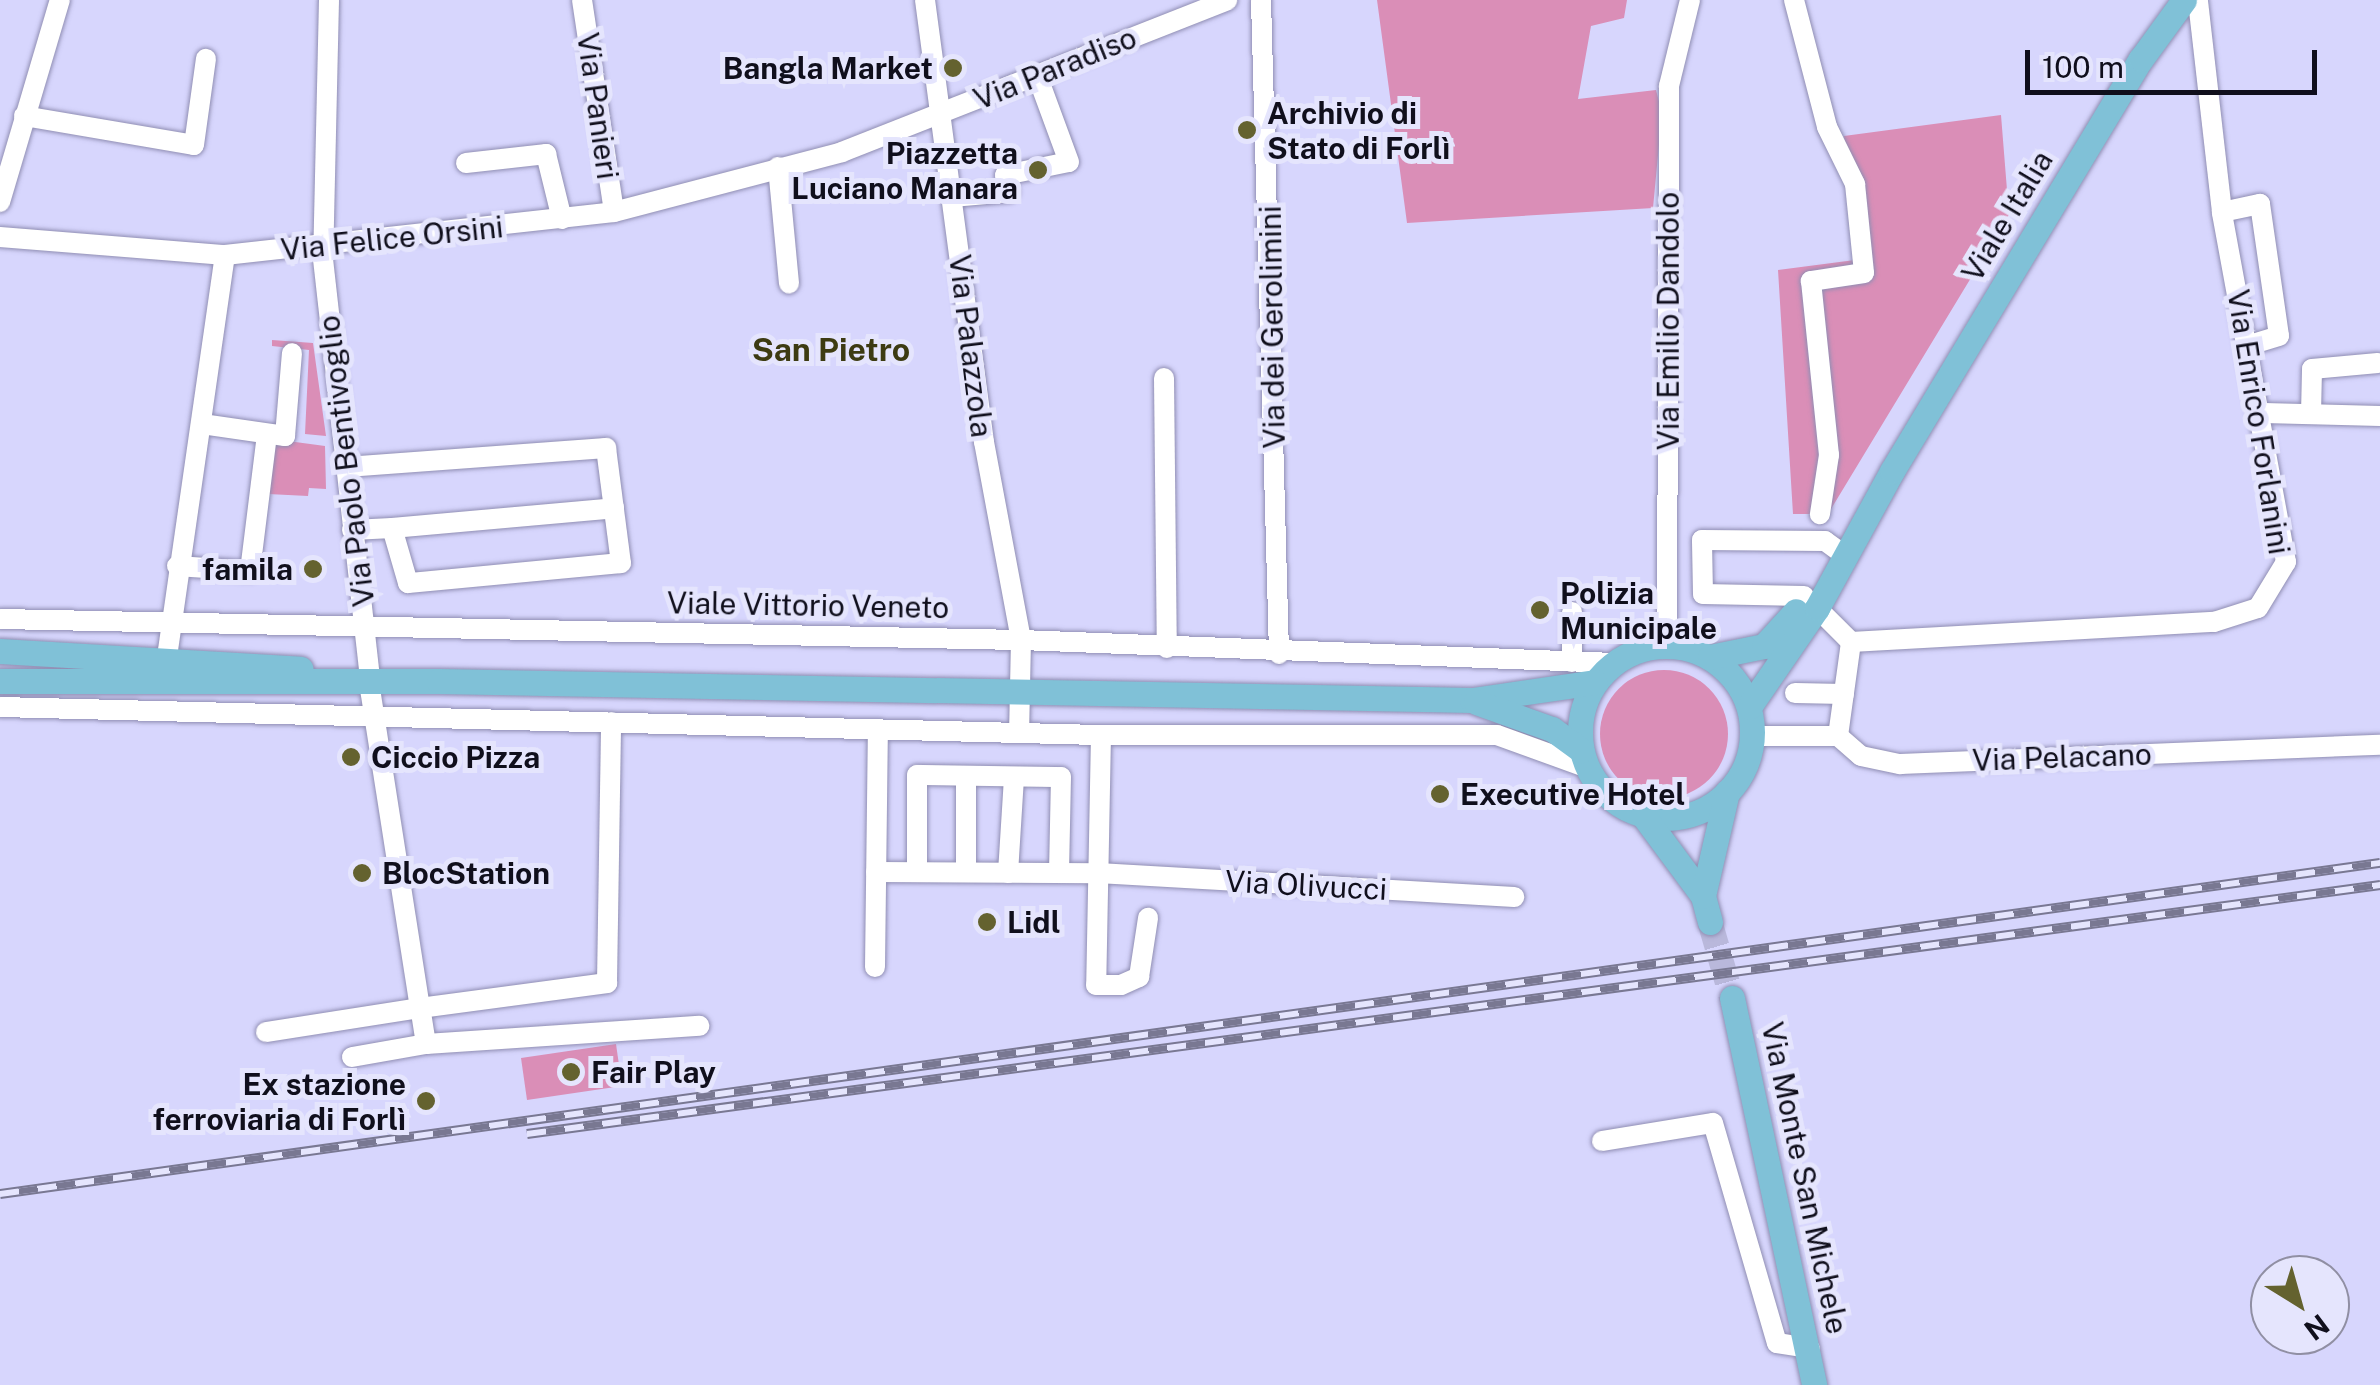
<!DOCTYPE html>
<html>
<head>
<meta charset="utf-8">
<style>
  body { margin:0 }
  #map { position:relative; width:2380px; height:1385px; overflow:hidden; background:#d7d6fd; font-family:"Public Sans",sans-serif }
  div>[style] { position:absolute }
  .green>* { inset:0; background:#da8eb7 }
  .round { border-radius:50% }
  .major-tunnel>* { height:25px; margin-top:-12.5px; transform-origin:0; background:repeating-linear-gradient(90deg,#b9b8db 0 25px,transparent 0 37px) }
  .roads { filter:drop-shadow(0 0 2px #908eb3) drop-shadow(0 0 2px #908eb3) }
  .minor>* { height:20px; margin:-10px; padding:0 10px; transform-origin:10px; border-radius:10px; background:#fff }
  .major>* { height:25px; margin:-12.5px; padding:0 12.5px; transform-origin:12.5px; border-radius:12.5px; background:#80c1d7 }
  .major>.ring { margin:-12.5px; padding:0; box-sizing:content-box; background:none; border:25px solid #80c1d7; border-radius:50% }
  .rail>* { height:10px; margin-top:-5px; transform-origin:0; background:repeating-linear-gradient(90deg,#e5e5fd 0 19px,#797892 0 38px); box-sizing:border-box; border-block:2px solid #797892 }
  .dots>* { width:28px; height:28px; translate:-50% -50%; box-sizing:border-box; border:5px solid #e5e5fd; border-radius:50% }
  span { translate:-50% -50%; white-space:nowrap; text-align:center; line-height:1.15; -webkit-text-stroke:10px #e5e5fd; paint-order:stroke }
  .poi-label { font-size:30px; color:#100f1c; font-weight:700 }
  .right { translate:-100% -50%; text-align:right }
  .left { translate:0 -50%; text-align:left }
  .street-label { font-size:30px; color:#100f1c }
  .neighbourhood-label { font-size:32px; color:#3d3b12; font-weight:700 }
  .north { position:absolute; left:2250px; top:1255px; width:100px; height:100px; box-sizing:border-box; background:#e5e5fd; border:2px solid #908fa3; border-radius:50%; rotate:143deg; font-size:28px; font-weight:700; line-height:40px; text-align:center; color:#100f1c }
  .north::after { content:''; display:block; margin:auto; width:35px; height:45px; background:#64622f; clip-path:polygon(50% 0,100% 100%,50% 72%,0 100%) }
  .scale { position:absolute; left:2025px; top:50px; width:292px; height:45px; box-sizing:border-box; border:5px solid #100f1c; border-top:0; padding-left:12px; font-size:30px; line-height:35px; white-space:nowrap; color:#100f1c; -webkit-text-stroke:8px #e5e5fd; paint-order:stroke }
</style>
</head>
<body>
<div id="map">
  <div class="green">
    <i style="clip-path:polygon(1377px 0,1627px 0,1624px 18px,1591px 26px,1578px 99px,1656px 90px,1662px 113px,1653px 208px,1407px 223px)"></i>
    <i style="clip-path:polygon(2001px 115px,2009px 215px,1828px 514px,1793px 514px,1778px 270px,1855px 260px,1844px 136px)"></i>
    <i style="clip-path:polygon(272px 340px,313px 343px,326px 436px,305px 434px,309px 350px,272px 346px)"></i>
    <i style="clip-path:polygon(273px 439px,325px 446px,326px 489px,309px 488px,308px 496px,268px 494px)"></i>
    <i class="round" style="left:1600px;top:670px;width:128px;height:128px"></i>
    <i style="clip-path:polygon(616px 1044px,622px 1086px,527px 1100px,521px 1058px)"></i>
  </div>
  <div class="major-tunnel">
    <i style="left:1710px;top:922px;width:79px;rotate:73.9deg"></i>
  </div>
  <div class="roads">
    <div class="minor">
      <i style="left:329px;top:0;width:259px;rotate:91.3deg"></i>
      <i style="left:323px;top:259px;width:419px;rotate:83.6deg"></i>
      <i style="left:582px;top:0;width:214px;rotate:81.4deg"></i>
      <i style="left:925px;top:0;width:446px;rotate:82.4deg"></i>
      <i style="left:984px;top:442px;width:201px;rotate:79.4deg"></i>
      <i style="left:1021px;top:640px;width:93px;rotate:91.2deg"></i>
      <i style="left:1261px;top:0;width:654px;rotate:88.42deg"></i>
      <i style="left:1794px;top:0;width:131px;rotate:75.4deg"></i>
      <i style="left:1827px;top:127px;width:64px;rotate:63.8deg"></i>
      <i style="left:1855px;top:184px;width:89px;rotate:84.2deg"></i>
      <i style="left:1864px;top:273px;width:54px;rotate:171.4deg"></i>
      <i style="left:1811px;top:281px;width:175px;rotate:84.1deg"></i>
      <i style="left:1829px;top:455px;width:60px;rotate:98.7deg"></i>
      <i style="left:24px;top:116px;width:172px;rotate:9.7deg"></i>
      <i style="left:194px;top:145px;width:87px;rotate:-82.1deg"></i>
      <i style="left:466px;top:163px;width:81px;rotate:-6.4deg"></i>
      <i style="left:546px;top:154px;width:67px;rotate:76.2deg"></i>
      <i style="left:778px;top:167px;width:117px;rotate:84.6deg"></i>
      <i style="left:952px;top:197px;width:57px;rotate:-5deg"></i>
      <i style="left:1009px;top:192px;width:17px;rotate:-103deg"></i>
      <i style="left:1005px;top:175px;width:65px;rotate:-11.5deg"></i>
      <i style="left:1069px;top:162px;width:93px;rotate:-110.2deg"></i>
      <i style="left:0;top:202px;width:211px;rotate:-73.5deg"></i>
      <i style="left:2222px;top:212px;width:39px;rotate:-12deg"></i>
      <i style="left:2260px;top:204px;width:133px;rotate:81.8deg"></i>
      <i style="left:2279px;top:336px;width:30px;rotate:163deg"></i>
      <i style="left:0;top:237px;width:226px;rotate:4.6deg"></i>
      <i style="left:225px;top:255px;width:391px;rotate:-6.3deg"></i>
      <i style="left:614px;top:212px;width:236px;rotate:-14.7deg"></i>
      <i style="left:842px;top:152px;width:414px;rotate:-21.5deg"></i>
      <i style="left:1164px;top:378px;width:270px;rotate:89.4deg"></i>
      <i style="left:2264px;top:413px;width:116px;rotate:1.5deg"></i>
      <i style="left:2311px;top:414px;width:45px;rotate:-88.7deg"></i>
      <i style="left:2312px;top:369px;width:66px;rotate:-5.2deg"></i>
      <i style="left:202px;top:424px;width:84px;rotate:8.2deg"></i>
      <i style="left:285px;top:436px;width:83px;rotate:-85.2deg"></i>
      <i style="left:346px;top:467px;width:261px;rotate:-4.2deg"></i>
      <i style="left:606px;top:448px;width:116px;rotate:82.6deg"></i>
      <i style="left:621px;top:563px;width:214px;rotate:174.6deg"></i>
      <i style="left:408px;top:583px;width:57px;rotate:-106.2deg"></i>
      <i style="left:392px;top:528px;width:40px;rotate:177.1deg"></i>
      <i style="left:392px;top:528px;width:223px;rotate:-5.1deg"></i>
      <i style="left:177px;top:566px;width:73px;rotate:3.9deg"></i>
      <i style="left:250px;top:571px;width:138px;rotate:-82.9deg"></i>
      <i style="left:1804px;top:596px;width:101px;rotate:-178.9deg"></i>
      <i style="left:1703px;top:594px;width:54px;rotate:-91.1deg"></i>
      <i style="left:1702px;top:540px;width:123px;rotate:0.5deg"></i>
      <i style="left:1825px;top:541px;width:27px;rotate:36deg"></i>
      <i style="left:1817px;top:608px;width:48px;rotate:45deg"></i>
      <i style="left:1572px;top:612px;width:50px;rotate:90deg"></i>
      <i style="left:0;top:619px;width:1021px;rotate:1.18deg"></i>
      <i style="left:1021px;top:640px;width:593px;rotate:2.22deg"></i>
      <i style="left:1851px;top:642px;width:364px;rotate:-3.2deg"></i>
      <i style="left:2214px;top:622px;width:46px;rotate:-17.7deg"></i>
      <i style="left:2258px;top:608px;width:54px;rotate:-58.7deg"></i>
      <i style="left:2286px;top:562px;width:356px;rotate:-100.4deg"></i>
      <i style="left:2222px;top:212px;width:213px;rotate:-96.5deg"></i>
      <i style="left:1667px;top:645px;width:559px;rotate:-89.8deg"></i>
      <i style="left:1669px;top:86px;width:89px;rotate:-76.3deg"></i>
      <i style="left:167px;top:657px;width:406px;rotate:-81.8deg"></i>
      <i style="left:1795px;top:693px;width:49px;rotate:1.2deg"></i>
      <i style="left:0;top:707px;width:1101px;rotate:1.46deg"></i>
      <i style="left:1101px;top:735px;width:396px"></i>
      <i style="left:1497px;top:735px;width:97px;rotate:19.9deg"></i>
      <i style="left:1101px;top:735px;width:250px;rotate:91.1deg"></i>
      <i style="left:1096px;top:985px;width:25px"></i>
      <i style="left:1121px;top:985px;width:20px;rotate:-24deg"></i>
      <i style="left:1139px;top:977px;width:60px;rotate:-81.3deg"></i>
      <i style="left:1752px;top:736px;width:86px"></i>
      <i style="left:1838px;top:736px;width:30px;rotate:41deg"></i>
      <i style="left:1861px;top:756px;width:40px;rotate:12deg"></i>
      <i style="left:1900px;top:764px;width:480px;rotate:-2.3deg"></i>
      <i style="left:1838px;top:736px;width:95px;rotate:-82.1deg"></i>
      <i style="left:876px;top:872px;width:222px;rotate:0.3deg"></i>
      <i style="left:1098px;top:873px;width:417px;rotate:3.3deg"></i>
      <i style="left:917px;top:872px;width:97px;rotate:-90deg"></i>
      <i style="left:917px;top:775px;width:144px;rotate:0.8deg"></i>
      <i style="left:1061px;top:777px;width:96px;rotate:91.2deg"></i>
      <i style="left:966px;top:872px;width:96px;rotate:-90deg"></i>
      <i style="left:1008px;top:873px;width:96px;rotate:-86.4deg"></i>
      <i style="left:875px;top:967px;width:238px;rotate:-89.3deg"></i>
      <i style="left:266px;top:1032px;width:156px;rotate:-8.9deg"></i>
      <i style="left:420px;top:1008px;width:330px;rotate:-98.9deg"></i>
      <i style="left:426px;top:1044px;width:274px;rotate:-3.8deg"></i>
      <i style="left:352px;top:1057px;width:75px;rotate:-10deg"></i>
      <i style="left:426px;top:1044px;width:36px;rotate:-99deg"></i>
      <i style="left:420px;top:1008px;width:189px;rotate:-7.6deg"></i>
      <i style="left:607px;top:983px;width:261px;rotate:-89.1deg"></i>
      <i style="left:1602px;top:1141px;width:112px;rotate:-9.2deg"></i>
      <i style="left:1713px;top:1123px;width:229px;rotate:73.8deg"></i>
      <i style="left:1777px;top:1343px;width:33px;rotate:9deg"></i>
    </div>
    <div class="major">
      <i class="ring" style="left:1580px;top:646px;width:147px;height:147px"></i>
      <i style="left:0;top:651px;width:301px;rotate:3.4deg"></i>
      <i style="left:1710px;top:657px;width:55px;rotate:-11.5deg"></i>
      <i style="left:1764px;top:646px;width:47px;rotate:-47.6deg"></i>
      <i style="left:0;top:681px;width:439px"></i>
      <i style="left:439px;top:681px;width:1033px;rotate:1.05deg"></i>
      <i style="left:1472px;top:700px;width:124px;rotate:-8.3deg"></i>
      <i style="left:1476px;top:702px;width:81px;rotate:19.6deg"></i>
      <i style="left:1552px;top:729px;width:36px;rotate:36deg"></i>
      <i style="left:1749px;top:707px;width:120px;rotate:-55.5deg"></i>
      <i style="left:1817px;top:608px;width:156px;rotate:-61.3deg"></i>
      <i style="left:1892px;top:471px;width:481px;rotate:-58.9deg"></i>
      <i style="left:2141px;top:59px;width:73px;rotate:-53.9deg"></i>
      <i style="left:1643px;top:815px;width:101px;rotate:53.5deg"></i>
      <i style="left:1703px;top:896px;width:27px;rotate:75deg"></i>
      <i style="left:1703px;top:896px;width:107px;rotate:-77deg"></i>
      <i style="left:1732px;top:998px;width:396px;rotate:78deg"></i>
    </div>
  </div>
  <div class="rail">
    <i style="left:527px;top:1134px;width:1870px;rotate:-7.65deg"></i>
    <i style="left:0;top:1194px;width:2403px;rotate:-7.92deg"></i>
  </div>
  <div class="dots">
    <i style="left:953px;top:68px;background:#64622f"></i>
    <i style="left:1247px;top:130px;background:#64622f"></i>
    <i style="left:1038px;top:170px;background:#64622f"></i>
    <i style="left:313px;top:569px;background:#64622f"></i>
    <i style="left:1540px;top:610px;background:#64622f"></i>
    <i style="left:351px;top:757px;background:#64622f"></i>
    <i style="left:1440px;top:794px;background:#64622f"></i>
    <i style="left:362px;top:873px;background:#64622f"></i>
    <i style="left:987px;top:922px;background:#64622f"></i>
    <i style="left:571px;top:1072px;background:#64622f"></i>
    <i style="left:426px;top:1101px;background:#64622f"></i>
  </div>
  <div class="poi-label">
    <span class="right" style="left:933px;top:68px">Bangla Market</span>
    <span class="left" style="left:1267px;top:130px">Archivio di<br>Stato di Forlì</span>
    <span class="right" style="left:1018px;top:170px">Piazzetta<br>Luciano Manara</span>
    <span class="right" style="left:293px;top:569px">famila</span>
    <span class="left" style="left:1560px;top:610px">Polizia<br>Municipale</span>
    <span class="left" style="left:371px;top:757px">Ciccio Pizza</span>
    <span class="left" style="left:1460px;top:794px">Executive Hotel</span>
    <span class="left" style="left:382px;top:873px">BlocStation</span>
    <span class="left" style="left:1007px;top:922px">Lidl</span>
    <span class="left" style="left:591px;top:1072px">Fair Play</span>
    <span class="right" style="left:406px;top:1101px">Ex stazione<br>ferroviaria di Forlì</span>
  </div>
  <div class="street-label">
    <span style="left:1055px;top:68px;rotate:-22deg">Via Paradiso</span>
    <span style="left:598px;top:106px;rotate:82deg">Via Panieri</span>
    <span style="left:2007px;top:216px;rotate:-59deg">Viale Italia</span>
    <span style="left:392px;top:238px;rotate:-6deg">Via Felice Orsini</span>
    <span style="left:1668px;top:321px;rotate:-90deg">Via Emilio Dandolo</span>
    <span style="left:1272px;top:327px;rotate:-91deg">Via dei Gerolimini</span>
    <span style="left:971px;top:346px;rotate:83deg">Via Palazzola</span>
    <span style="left:2259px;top:422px;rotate:81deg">Via Enrico Forlanini</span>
    <span style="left:346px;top:461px;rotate:-97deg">Via Paolo Bentivoglio</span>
    <span style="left:808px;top:605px;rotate:1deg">Viale Vittorio Veneto</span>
    <span style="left:2062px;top:757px;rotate:-2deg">Via Pelacano</span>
    <span style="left:1306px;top:885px;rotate:3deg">Via Olivucci</span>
    <span style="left:1805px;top:1178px;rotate:78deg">Via Monte San Michele</span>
  </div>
  <div class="neighbourhood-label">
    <span style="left:831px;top:350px">San Pietro</span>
  </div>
  <div class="north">N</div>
  <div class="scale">100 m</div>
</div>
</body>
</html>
